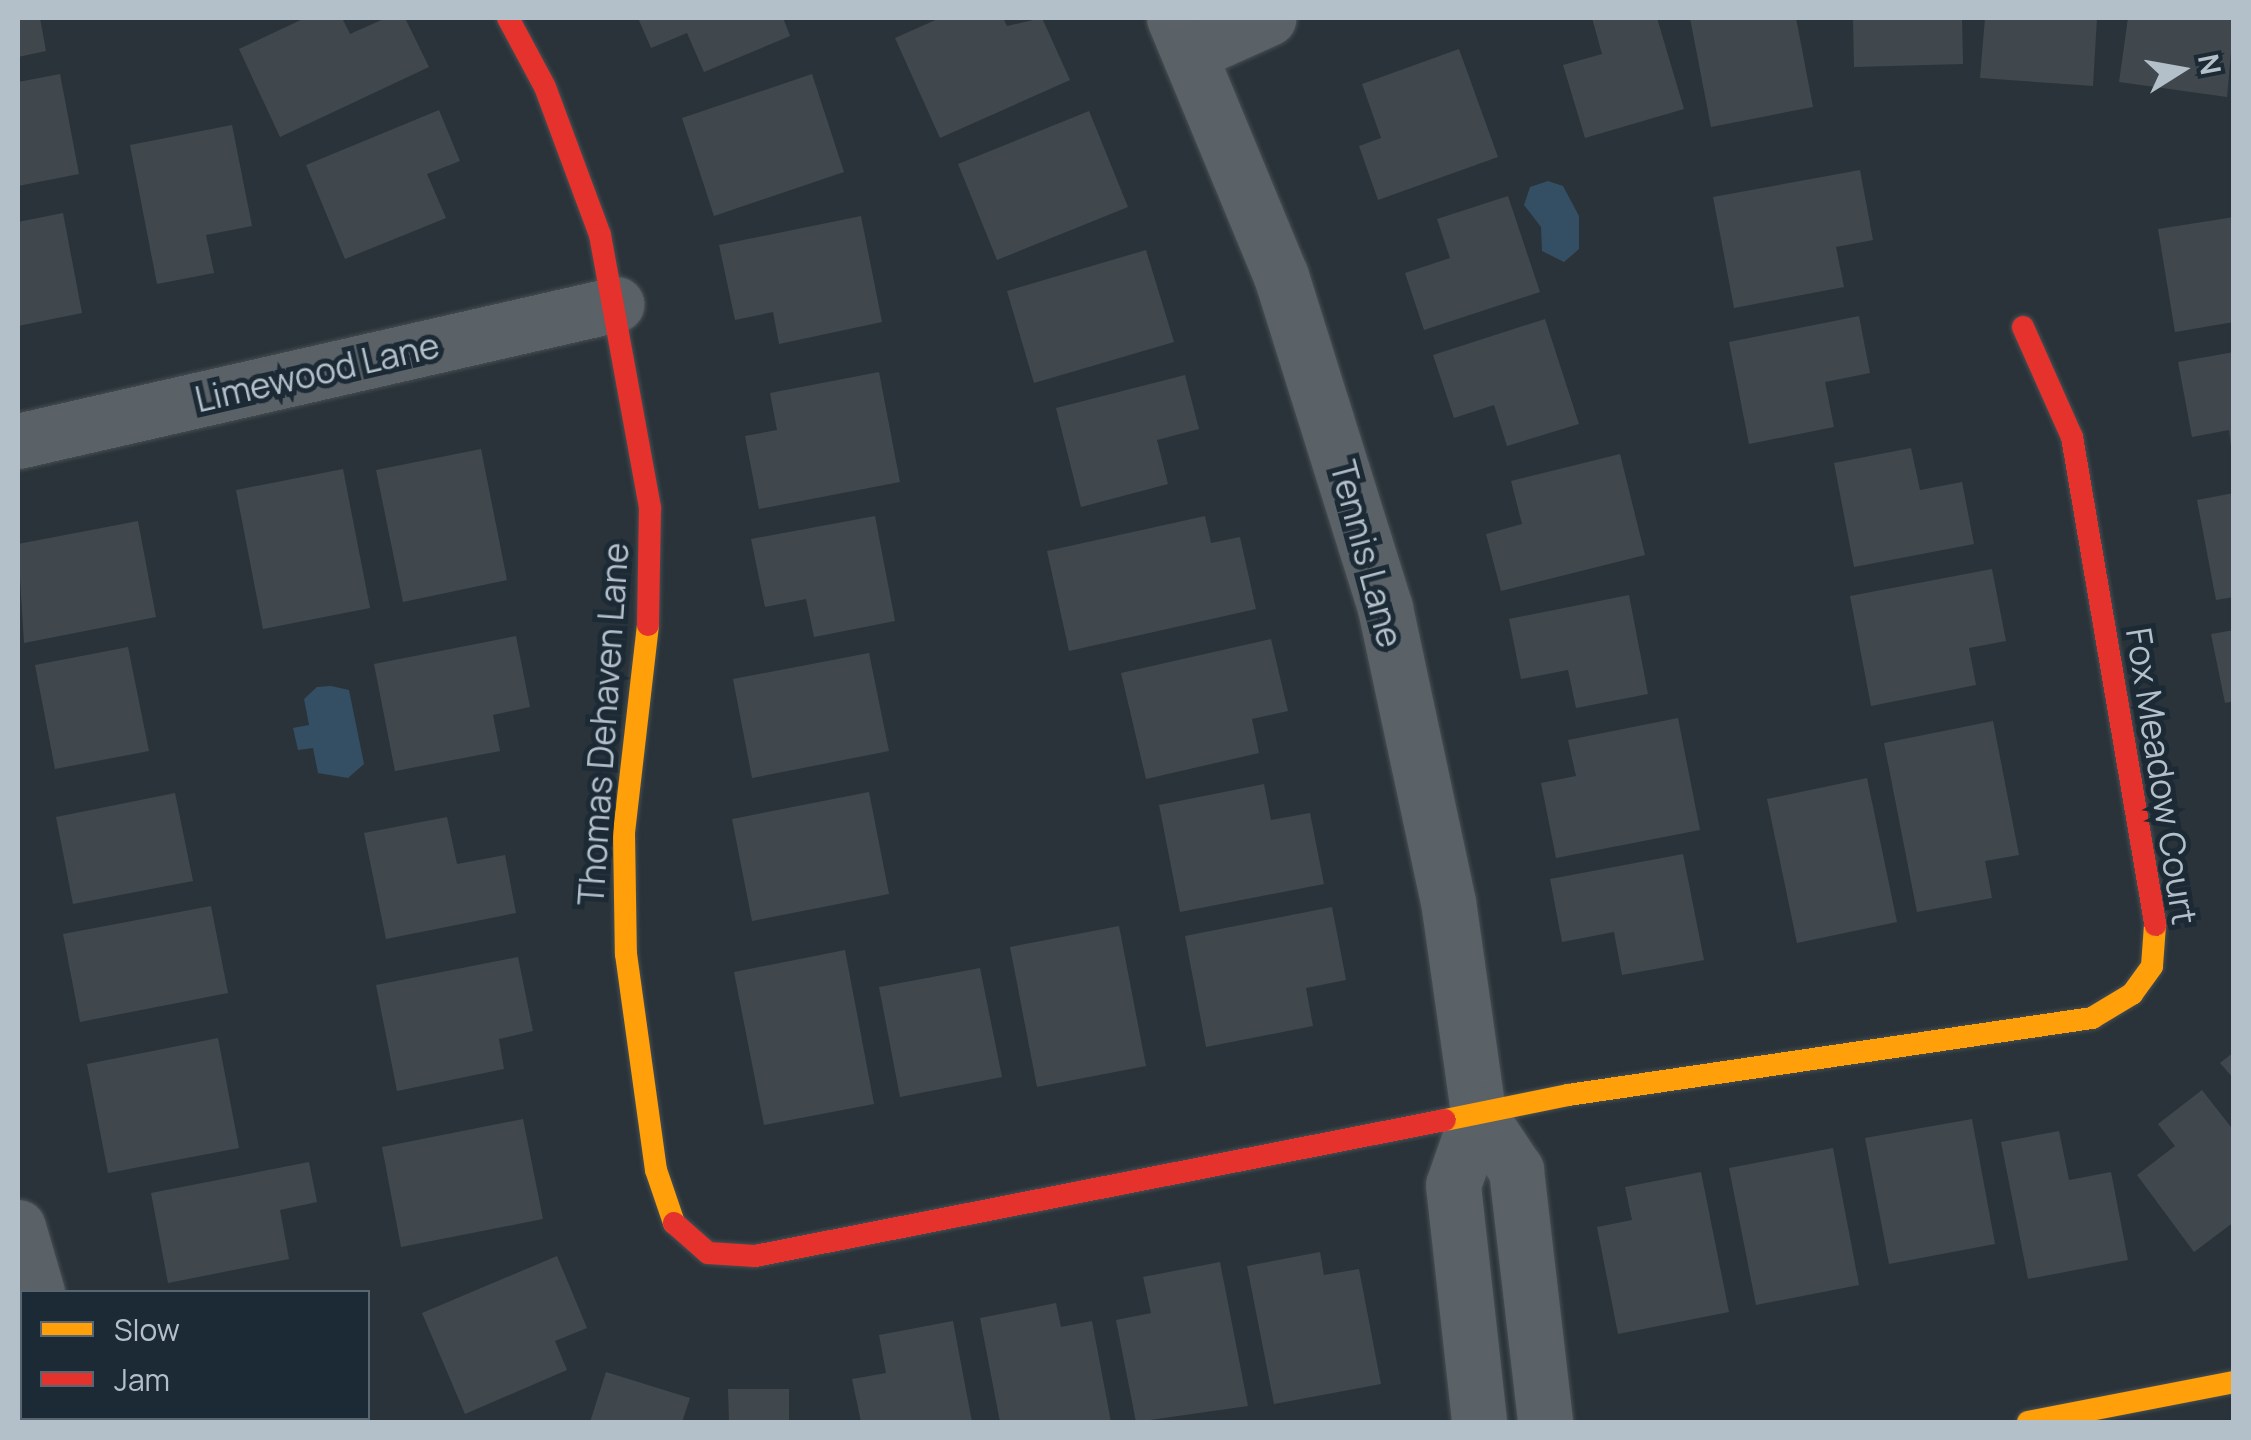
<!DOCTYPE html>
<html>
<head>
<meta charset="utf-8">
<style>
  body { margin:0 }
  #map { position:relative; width:2251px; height:1440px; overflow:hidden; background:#293339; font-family:Manrope,sans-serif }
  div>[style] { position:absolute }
  .water>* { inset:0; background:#344f64 }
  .building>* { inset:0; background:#40484d }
  .roads { filter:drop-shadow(0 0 2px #484f53) drop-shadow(0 0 2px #484f53) }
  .street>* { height:55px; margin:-27.5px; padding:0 27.5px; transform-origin:27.5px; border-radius:27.5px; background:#5a6167 }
  .slow>* { height:22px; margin:-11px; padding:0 11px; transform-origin:11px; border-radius:11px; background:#ff9f0a }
  .jam>* { height:22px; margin:-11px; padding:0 11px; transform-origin:11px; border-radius:11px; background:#e5322d }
  span { translate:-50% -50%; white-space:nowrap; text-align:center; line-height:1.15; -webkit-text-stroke:10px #1c2a35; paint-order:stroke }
  .street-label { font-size:35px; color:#b3c0ca }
  .frame { position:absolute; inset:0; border:20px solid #b3c0ca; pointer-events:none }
  .legend { position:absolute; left:20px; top:1290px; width:350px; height:130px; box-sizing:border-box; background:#1c2a35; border:2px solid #586671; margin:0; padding:12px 18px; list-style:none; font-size:30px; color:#b3c0ca }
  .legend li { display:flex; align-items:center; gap:20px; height:50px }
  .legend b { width:50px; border:2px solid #586671 }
  .north { position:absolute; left:2131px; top:20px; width:100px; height:100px; -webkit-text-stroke:8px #1c2a35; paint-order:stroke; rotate:79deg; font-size:28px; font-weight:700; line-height:40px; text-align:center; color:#b3c0ca }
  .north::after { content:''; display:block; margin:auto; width:35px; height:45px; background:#b3c0ca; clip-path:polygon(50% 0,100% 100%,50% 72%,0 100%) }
</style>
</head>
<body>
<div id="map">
  <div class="water">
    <i style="clip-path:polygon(1548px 181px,1563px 186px,1579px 216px,1579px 249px,1564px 262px,1542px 251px,1541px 227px,1524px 205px,1530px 187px)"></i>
    <i style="clip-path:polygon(331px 686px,349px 690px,364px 764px,348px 778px,318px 773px,313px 748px,298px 750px,293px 728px,309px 725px,304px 699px,317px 687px)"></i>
  </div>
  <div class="building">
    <i style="clip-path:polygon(18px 18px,40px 18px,46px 51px,18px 57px)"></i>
    <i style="clip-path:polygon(305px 18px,342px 18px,350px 34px,386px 18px,405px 18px,429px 67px,280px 137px,239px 49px)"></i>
    <i style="clip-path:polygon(638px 18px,783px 18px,790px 36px,704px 72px,687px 33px,651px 48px)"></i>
    <i style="clip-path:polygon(940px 18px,1003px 18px,1007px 26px,1042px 18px,1070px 80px,940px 138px,895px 38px)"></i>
    <i style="clip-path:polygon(1592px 18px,1657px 18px,1684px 109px,1585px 138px,1563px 65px,1602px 54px)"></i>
    <i style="clip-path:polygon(1690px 18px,1796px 18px,1813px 107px,1711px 127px)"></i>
    <i style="clip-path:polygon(1853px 18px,1962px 18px,1963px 64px,1854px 67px)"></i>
    <i style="clip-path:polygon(1985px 18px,2097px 18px,2093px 86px,1980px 78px)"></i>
    <i style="clip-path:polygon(2128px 18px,2234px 18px,2227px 97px,2119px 82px)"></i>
    <i style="clip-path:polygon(1459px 49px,1498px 157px,1378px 200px,1359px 146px,1381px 138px,1362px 84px)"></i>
    <i style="clip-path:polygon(60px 74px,79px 174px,18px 186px,18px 82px)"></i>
    <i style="clip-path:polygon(812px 74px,844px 172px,714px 216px,682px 118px)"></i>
    <i style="clip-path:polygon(439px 110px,460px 161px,427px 174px,446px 218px,345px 259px,306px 165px)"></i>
    <i style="clip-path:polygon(1089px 111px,1128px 207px,997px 260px,958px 164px)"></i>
    <i style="clip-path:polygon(232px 125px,252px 226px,206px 235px,214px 273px,157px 284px,130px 145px)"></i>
    <i style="clip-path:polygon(1860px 170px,1873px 240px,1836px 247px,1844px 287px,1734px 308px,1713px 197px)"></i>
    <i style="clip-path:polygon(1508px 196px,1540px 292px,1424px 330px,1405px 273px,1450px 258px,1437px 219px)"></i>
    <i style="clip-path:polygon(63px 213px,82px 313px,18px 326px,18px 222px)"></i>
    <i style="clip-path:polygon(861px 216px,882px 322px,779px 344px,773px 312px,735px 320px,719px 245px)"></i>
    <i style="clip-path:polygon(2234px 217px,2234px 322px,2175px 332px,2158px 229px)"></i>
    <i style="clip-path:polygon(1146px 250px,1174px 342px,1034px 383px,1007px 291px)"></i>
    <i style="clip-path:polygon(1859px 316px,1870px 373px,1825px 382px,1834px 427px,1749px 444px,1729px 342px)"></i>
    <i style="clip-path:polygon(1545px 319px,1579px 424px,1507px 446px,1494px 405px,1454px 418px,1433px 355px)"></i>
    <i style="clip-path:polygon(2234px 352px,2234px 447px,2231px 447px,2229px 430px,2192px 437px,2178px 362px)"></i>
    <i style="clip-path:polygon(879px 372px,900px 482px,759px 509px,745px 436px,777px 430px,770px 393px)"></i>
    <i style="clip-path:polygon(1185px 375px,1199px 429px,1157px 440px,1168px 484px,1081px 507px,1056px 408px)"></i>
    <i style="clip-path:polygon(1911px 448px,1920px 490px,1962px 482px,1974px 544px,1854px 567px,1834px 463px)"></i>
    <i style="clip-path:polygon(481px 449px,507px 580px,403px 602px,376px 470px)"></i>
    <i style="clip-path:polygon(1620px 454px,1645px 555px,1501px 591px,1486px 534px,1522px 524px,1511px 481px)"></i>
    <i style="clip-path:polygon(343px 469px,370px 608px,263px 629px,236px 490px)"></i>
    <i style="clip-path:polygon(2234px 493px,2234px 597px,2216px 600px,2197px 500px)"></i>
    <i style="clip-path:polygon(875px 516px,895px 621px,814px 637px,806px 599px,765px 607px,751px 539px)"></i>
    <i style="clip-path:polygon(1205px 516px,1211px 543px,1240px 537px,1256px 609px,1069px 651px,1047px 551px)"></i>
    <i style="clip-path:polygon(138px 521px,156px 617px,24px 643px,18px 544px)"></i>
    <i style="clip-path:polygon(1992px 569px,2006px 641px,1969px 648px,1976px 685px,1871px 706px,1850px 596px)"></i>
    <i style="clip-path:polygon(1629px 595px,1648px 694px,1576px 708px,1568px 670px,1521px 679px,1509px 619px)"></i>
    <i style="clip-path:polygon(2234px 630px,2234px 701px,2225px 703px,2211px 634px)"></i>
    <i style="clip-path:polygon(516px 636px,530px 707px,493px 715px,500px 751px,395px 771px,374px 664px)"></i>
    <i style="clip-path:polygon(1271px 639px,1288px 711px,1252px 719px,1259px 753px,1146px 779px,1121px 673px)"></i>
    <i style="clip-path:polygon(128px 647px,149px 751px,55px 769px,35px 665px)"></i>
    <i style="clip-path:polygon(869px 653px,889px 751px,752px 778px,733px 679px)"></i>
    <i style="clip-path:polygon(1678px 718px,1700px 830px,1556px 858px,1541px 783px,1576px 776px,1568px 740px)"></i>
    <i style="clip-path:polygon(1993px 721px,2019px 855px,1985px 861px,1992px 898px,1917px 912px,1884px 743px)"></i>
    <i style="clip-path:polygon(1867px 778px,1897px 922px,1797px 943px,1767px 799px)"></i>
    <i style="clip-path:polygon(1264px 784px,1271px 820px,1310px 813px,1324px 884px,1180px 912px,1159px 805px)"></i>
    <i style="clip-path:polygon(869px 792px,889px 894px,752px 921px,732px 819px)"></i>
    <i style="clip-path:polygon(175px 793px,193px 881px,73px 904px,56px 817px)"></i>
    <i style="clip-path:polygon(447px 817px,457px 864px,505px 855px,516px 913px,386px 939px,364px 833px)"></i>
    <i style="clip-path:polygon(1683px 854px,1704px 960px,1622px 975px,1614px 932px,1562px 942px,1550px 879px)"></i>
    <i style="clip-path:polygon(211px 906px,228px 993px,80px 1022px,63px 934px)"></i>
    <i style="clip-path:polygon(1332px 907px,1346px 980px,1306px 988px,1313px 1026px,1206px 1047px,1185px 936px)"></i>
    <i style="clip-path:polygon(1119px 926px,1146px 1066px,1037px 1087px,1010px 947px)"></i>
    <i style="clip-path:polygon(845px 950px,874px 1104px,764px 1125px,734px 972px)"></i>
    <i style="clip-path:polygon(518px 957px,533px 1031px,499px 1039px,504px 1069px,397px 1091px,376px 985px)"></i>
    <i style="clip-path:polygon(980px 968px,1002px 1077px,900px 1097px,879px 987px)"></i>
    <i style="clip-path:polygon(218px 1038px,239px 1148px,108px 1173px,87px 1064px)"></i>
    <i style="clip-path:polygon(2234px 1052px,2234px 1079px,2220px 1063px)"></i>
    <i style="clip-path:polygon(2202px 1090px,2234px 1131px,2234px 1222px,2194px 1252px,2137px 1175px,2175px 1146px,2158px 1124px)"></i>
    <i style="clip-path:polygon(523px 1119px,543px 1219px,401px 1247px,382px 1147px)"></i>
    <i style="clip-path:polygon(1972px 1119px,1995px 1244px,1889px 1264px,1865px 1138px)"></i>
    <i style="clip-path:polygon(2059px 1131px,2069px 1180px,2111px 1172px,2128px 1260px,2028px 1279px,2001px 1142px)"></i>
    <i style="clip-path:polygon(1833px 1148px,1859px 1285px,1756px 1305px,1729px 1168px)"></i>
    <i style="clip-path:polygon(309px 1162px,317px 1202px,280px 1210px,289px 1259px,168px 1283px,151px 1193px)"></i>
    <i style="clip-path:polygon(1701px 1172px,1729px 1312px,1618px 1334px,1597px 1227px,1632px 1220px,1625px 1187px)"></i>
    <i style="clip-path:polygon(1320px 1252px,1324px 1275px,1359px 1269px,1381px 1384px,1274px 1404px,1247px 1266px)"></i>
    <i style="clip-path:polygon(557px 1256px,587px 1328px,555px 1341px,567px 1370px,465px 1414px,422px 1313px)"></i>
    <i style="clip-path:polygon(1220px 1262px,1248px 1406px,1136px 1422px,1116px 1320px,1151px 1313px,1143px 1277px)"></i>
    <i style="clip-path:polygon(1056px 1303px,1061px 1327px,1092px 1321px,1111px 1422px,1000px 1422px,980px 1318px)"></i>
    <i style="clip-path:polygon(953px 1321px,972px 1422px,861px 1422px,852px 1379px,886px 1373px,879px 1335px)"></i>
    <i style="clip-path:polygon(606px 1372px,690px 1398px,682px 1422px,590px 1422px)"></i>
    <i style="clip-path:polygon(728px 1389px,789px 1389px,789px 1422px,729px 1422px)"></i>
  </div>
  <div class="roads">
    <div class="street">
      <i style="left:1174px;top:18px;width:279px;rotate:67.5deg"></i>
      <i style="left:1281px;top:276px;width:348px;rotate:72.6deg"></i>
      <i style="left:1385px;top:608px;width:300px;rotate:77.9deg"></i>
      <i style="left:1448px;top:901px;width:214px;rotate:81.9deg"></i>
      <i style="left:1478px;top:1113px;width:69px;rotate:56.3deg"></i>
      <i style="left:1516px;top:1170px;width:254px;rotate:83.4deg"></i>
      <i style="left:1191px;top:53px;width:85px;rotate:-24.2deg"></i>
      <i style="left:18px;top:441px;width:614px;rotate:-12.88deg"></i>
      <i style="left:1478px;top:1113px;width:76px;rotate:109.1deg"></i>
      <i style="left:1453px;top:1185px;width:238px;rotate:83.7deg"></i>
      <i style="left:18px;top:1227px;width:68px;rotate:73.7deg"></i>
    </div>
    <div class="slow">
      <i style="left:648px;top:625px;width:209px;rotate:96.6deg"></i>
      <i style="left:624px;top:833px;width:121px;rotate:89.1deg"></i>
      <i style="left:626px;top:954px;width:218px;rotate:82.1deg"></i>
      <i style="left:656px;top:1170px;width:56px;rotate:71.2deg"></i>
      <i style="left:1445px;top:1120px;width:126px;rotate:-11.5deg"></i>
      <i style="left:1568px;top:1095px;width:530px;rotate:-8.36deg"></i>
      <i style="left:2092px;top:1018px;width:47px;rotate:-31deg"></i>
      <i style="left:2132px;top:994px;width:34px;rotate:-54deg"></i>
      <i style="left:2152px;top:966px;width:41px;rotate:-85.8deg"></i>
      <i style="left:2028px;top:1422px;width:210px;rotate:-11deg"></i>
    </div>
    <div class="jam">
      <i style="left:508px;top:18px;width:78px;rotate:61.8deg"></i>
      <i style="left:545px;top:87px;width:158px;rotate:69.6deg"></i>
      <i style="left:600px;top:235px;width:278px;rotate:79.6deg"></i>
      <i style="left:650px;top:508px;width:117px;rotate:91deg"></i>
      <i style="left:2023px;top:327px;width:120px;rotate:66deg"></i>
      <i style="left:2072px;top:437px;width:495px;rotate:80.3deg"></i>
      <i style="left:674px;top:1223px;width:45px;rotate:41.4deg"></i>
      <i style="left:708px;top:1253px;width:47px;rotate:3.7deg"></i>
      <i style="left:755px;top:1256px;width:703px;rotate:-11.15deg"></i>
    </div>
  </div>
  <div class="street-label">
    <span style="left:317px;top:372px;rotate:-13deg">Limewood Lane</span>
    <span style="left:1367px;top:554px;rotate:75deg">Tennis Lane</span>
    <span style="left:603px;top:724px;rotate:-86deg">Thomas Dehaven Lane</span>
    <span style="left:2162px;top:776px;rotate:81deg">Fox Meadow Court</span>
  </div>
  <div class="frame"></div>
  <ul class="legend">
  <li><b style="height:12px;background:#ff9f0a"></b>Slow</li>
  <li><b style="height:12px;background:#e5322d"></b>Jam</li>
  </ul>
  <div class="north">N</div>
</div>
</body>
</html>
